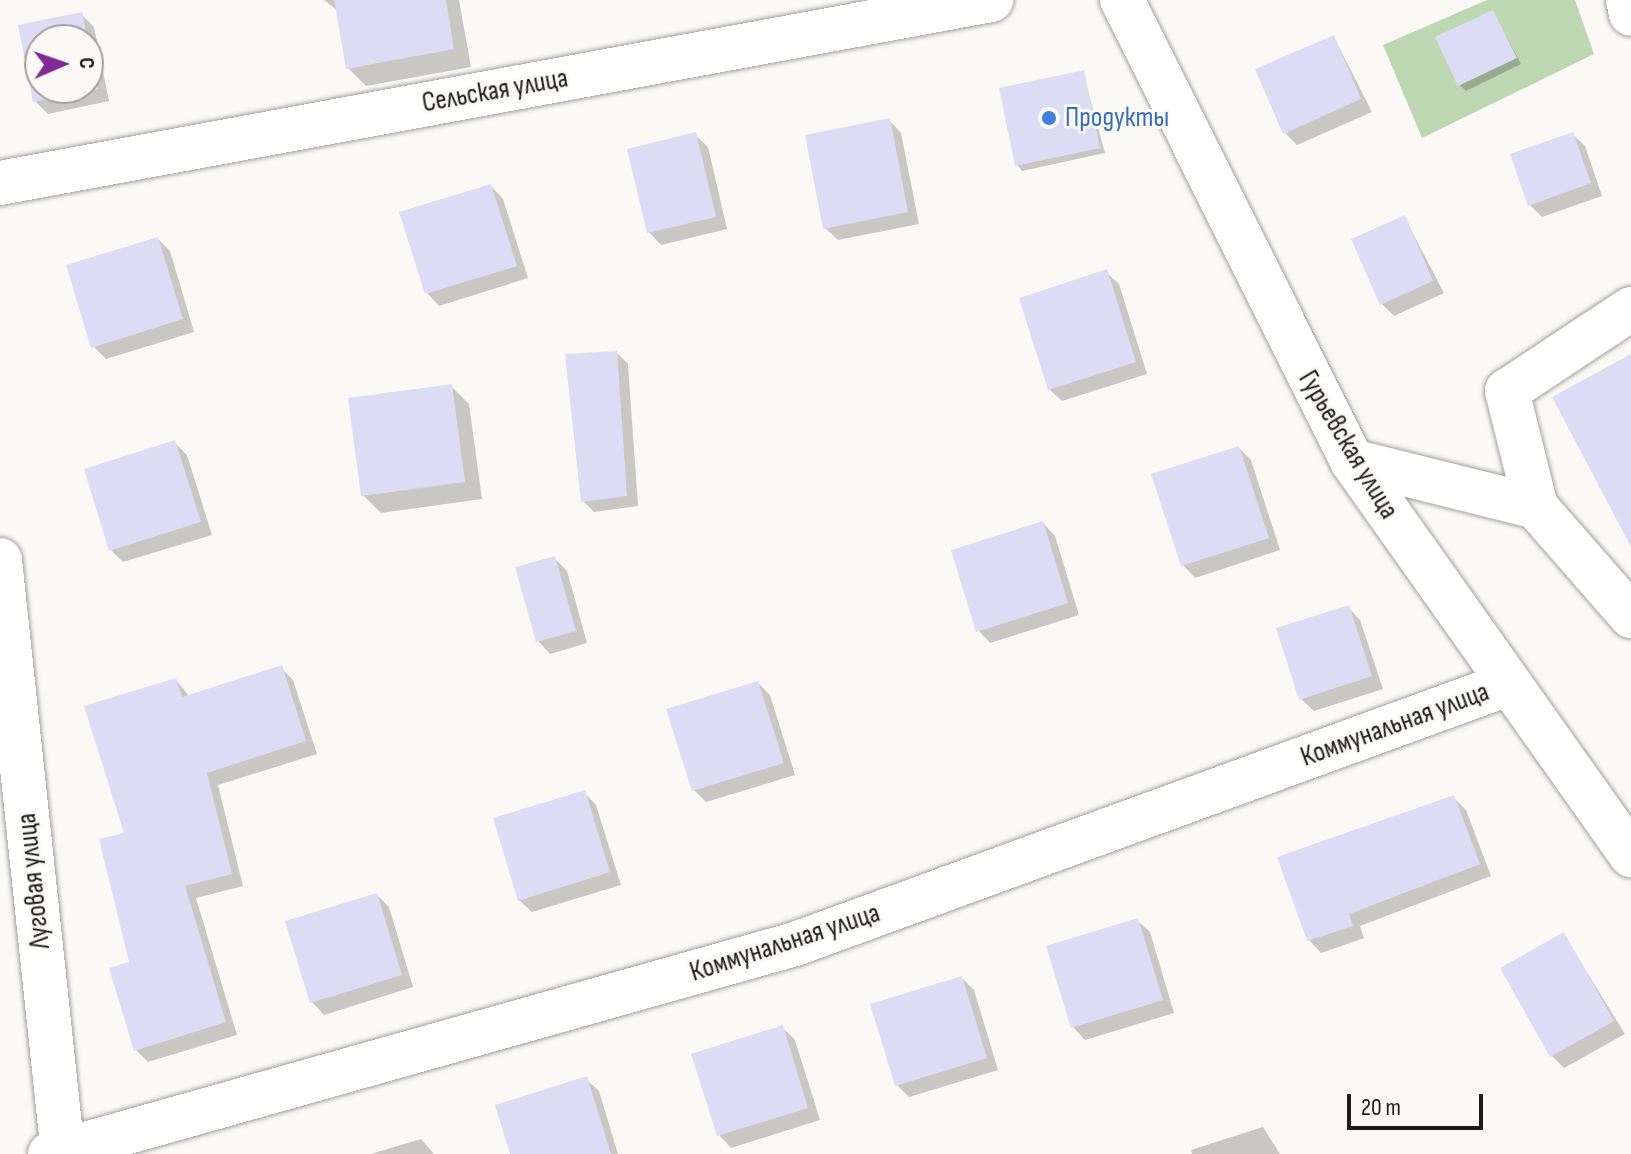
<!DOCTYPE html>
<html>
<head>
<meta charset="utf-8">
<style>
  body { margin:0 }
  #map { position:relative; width:1631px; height:1154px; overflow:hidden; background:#faf9f5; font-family:"Sofia Sans Condensed",sans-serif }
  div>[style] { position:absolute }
  .green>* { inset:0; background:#bdd7b3 }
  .shadow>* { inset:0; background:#0003 }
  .building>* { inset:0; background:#dcddf5 }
  .roads { filter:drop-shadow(0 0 2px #a1a09d) drop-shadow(0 0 2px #a1a09d) }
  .minor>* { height:44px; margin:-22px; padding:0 22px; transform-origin:22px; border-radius:22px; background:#fff }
  .dots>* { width:22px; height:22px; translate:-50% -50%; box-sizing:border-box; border:4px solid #faf9f5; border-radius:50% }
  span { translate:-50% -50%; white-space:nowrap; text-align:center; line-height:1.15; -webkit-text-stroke:6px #faf9f5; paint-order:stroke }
  .street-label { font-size:28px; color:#1d1c1b }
  .shop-label { font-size:28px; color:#366cbe }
  .left { translate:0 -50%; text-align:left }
  .north { position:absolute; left:24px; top:24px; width:80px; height:80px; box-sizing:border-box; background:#faf9f5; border:2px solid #a2a19e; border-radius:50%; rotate:88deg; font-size:22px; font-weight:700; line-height:32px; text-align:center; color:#1d1c1b }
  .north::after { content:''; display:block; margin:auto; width:28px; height:36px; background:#822996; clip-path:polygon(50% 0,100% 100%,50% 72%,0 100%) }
  .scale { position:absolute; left:1347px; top:1094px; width:136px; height:36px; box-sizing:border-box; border:4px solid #1d1c1b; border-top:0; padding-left:10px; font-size:24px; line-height:28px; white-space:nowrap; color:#1d1c1b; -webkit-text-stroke:6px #faf9f5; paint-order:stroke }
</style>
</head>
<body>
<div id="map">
  <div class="green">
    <i style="clip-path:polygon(1487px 0,1575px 0,1594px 54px,1422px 138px,1383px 45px)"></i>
  </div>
  <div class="shadow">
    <i style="clip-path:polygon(324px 0,459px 0,471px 67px,366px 86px,348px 68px,338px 11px)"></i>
    <i style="clip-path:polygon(1493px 12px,1521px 64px,1466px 91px,1460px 85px)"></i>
    <i style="clip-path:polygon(evenodd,81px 14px,94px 27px,109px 101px,48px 114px,35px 101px,20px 27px,81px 14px,40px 40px,88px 40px,88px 88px,40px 88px,40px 40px)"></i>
    <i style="clip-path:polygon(1334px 37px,1372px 112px,1297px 145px,1284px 132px)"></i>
    <i style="clip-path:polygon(1083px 73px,1105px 153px,1022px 171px,1017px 165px)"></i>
    <i style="clip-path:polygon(889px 120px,901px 133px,919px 224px,838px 240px,825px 228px)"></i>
    <i style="clip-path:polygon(1572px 134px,1585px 146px,1602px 196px,1542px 217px,1530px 205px)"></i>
    <i style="clip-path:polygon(695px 135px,708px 147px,727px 229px,661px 245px,649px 232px)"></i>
    <i style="clip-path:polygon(491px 186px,503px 199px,528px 278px,439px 306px,427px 293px)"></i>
    <i style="clip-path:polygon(1405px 218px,1444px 293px,1394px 316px,1382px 304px)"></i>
    <i style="clip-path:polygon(158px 239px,170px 251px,194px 332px,106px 359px,93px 346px)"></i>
    <i style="clip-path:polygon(1106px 272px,1119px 284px,1147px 374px,1062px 401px,1049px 389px)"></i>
    <i style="clip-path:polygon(617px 353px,628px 364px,638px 506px,594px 512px,583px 501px)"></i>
    <i style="clip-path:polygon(451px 386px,469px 404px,482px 499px,381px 513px,363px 495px)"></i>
    <i style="clip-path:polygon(175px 443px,187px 455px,212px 535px,123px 562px,111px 550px)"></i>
    <i style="clip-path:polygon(1239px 448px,1251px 460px,1280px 550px,1195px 578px,1183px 565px)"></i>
    <i style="clip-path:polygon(1043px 523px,1055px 536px,1079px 615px,990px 643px,978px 630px)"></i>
    <i style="clip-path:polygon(555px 559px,567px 571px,587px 643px,550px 654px,538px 641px)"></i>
    <i style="clip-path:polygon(1348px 607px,1360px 620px,1383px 689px,1314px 711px,1301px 699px)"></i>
    <i style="clip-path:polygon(281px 668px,293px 680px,317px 754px,218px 785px,243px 886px,196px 898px,237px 1035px,148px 1062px,136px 1050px,126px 834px,176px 680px,190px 697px)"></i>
    <i style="clip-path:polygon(758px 683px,770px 695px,795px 775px,706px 802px,694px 790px)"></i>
    <i style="clip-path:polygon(584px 792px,596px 805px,621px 885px,532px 912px,519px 900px)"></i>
    <i style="clip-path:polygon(1454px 798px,1466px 810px,1491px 876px,1360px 926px,1364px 938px,1321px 953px,1309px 940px)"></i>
    <i style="clip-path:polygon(377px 895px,389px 907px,413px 987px,324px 1015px,312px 1002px)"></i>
    <i style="clip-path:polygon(1137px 920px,1150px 932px,1174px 1013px,1085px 1040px,1073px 1027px)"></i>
    <i style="clip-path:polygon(1564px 935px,1625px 1034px,1564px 1068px,1552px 1056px)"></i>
    <i style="clip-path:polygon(962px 978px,974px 990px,998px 1070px,909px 1097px,897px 1085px)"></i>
    <i style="clip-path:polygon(783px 1028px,795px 1040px,820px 1120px,731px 1148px,719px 1135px)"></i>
    <i style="clip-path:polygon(586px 1079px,599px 1091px,618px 1154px,512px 1154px)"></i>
    <i style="clip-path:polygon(1263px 1127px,1280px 1154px,1192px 1154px,1191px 1150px)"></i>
    <i style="clip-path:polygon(421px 1139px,434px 1154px,371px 1154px)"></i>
  </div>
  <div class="building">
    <i style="clip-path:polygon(334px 0,446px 0,454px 49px,346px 69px)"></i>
    <i style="clip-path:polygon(1493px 10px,1517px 58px,1458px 86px,1435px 37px)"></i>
    <i style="clip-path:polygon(82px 12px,88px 40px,40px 40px,40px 88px,88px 88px,88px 42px,98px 89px,33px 102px,18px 25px)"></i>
    <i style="clip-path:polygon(1334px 35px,1361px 99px,1283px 134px,1255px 69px)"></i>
    <i style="clip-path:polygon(1084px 70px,1100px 148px,1015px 166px,999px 88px)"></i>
    <i style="clip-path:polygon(890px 118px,908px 212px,823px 229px,805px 135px)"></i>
    <i style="clip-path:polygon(696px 132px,716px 217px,647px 233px,627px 149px)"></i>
    <i style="clip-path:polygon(1573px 132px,1591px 183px,1528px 206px,1510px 154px)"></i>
    <i style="clip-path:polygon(491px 184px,517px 266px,425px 294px,399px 212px)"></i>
    <i style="clip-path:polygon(1405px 215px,1433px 281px,1380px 305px,1351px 239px)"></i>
    <i style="clip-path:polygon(158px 237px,183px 319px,91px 348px,66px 265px)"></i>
    <i style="clip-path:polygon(1107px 269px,1136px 362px,1048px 390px,1019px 298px)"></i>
    <i style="clip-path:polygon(617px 351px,627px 496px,581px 502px,565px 354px)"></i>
    <i style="clip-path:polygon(1631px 354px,1631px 547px,1552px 397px)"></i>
    <i style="clip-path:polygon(452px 384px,465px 482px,361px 496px,348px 398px)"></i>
    <i style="clip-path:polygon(175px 440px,201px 522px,109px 551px,84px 469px)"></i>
    <i style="clip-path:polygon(1239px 446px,1269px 538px,1181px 566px,1151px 474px)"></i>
    <i style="clip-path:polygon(1043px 521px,1068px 603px,976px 632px,951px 550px)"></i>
    <i style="clip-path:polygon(555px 556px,576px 631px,536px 642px,515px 567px)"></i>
    <i style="clip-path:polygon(1349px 605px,1372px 676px,1299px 700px,1276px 628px)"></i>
    <i style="clip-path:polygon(282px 665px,306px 741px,207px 773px,232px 874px,185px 886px,226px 1022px,134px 1051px,109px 968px,129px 962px,99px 839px,124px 833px,84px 706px,176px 678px,182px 697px)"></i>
    <i style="clip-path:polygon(758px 681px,784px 763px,692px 791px,666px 709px)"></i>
    <i style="clip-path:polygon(585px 790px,610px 872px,518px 901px,493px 818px)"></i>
    <i style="clip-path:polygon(1454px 795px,1480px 864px,1349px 914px,1353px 926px,1307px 941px,1277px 857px)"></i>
    <i style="clip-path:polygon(377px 893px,402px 975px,310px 1003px,285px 921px)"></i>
    <i style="clip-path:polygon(1138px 918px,1163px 1000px,1071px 1028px,1046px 946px)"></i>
    <i style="clip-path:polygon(1564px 932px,1614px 1021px,1550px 1057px,1500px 968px)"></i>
    <i style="clip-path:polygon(962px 976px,987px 1058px,895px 1086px,870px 1004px)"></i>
    <i style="clip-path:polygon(783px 1025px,808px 1108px,717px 1136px,691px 1054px)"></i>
    <i style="clip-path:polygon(587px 1076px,611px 1154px,510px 1154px,495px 1105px)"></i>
  </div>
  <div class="roads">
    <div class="minor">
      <i style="left:1122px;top:0;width:515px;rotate:63.48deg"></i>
      <i style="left:1352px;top:461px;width:483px;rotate:54.7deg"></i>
      <i style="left:1628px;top:0;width:14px;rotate:78deg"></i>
      <i style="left:0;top:183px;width:1008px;rotate:-10.46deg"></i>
      <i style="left:1352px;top:461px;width:190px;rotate:14deg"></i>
      <i style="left:1536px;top:507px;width:120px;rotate:-104deg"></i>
      <i style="left:1507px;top:391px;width:149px;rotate:-33.5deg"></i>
      <i style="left:1536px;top:507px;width:145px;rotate:48.9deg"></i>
      <i style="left:0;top:560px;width:597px;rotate:83.95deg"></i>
      <i style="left:50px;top:1154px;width:774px;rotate:-15.74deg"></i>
      <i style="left:795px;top:944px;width:756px;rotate:-20.04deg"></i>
    </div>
  </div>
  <div class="dots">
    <i style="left:1049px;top:118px;background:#3f7fe0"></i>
  </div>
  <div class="street-label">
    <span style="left:495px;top:91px;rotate:-10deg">Сельская улица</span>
    <span style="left:1348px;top:445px;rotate:59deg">Гурьевская улица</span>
    <span style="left:1395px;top:725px;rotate:-20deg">Коммунальная улица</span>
    <span style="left:34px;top:881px;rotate:-96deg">Луговая улица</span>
    <span style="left:785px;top:943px;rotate:-18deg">Коммунальная улица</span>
  </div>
  <div class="shop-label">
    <span class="left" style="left:1065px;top:118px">Продукты</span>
  </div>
  <div class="north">С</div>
  <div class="scale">20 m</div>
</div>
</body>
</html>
